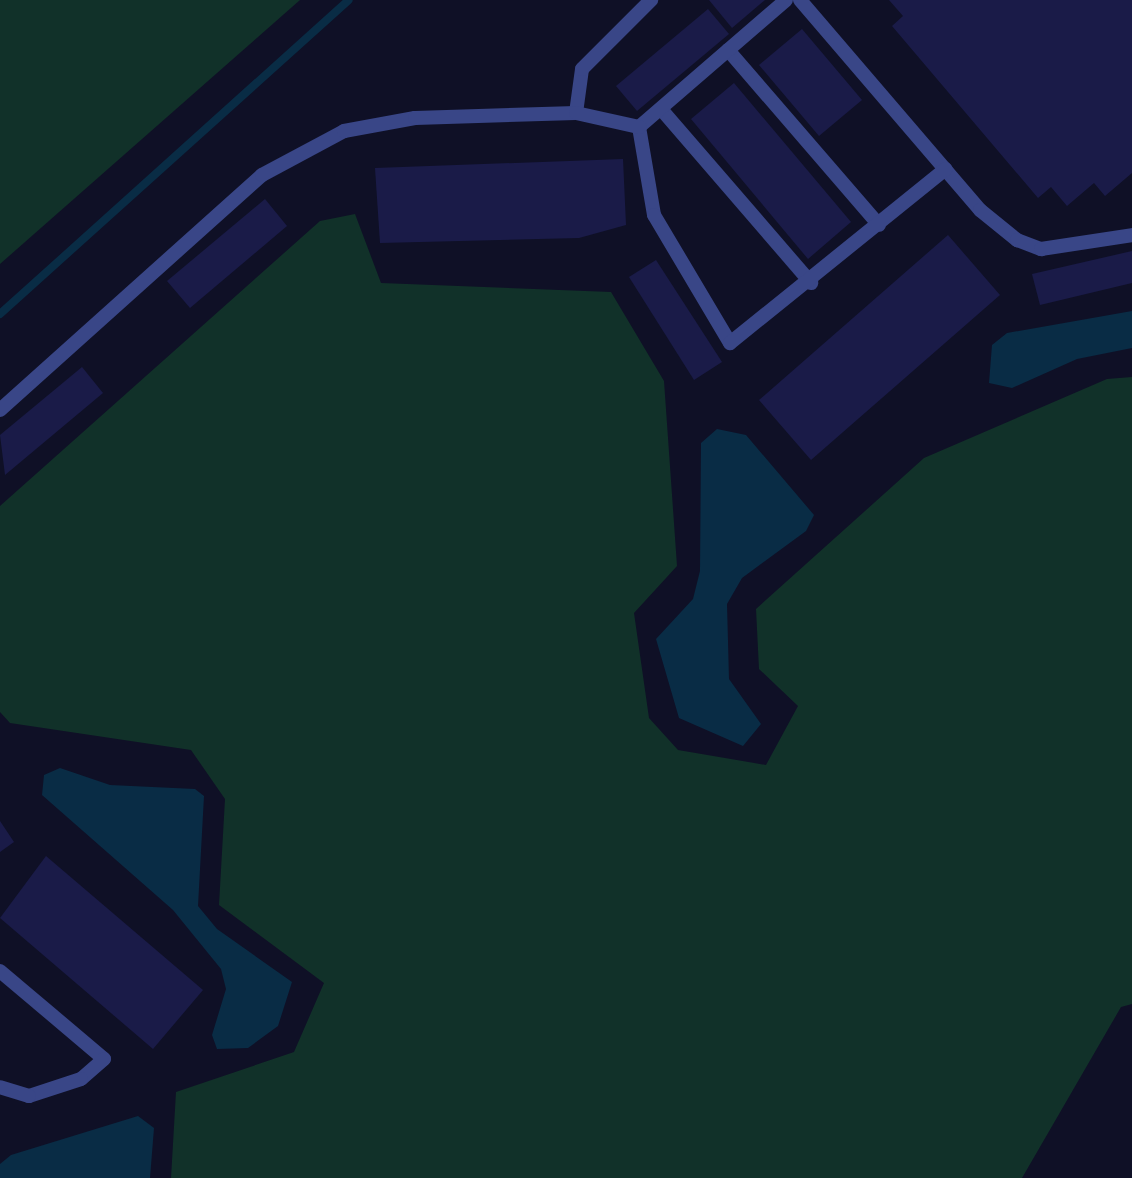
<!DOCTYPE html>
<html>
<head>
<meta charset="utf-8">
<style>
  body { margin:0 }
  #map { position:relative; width:1132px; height:1178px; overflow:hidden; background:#0f1026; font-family:"Roboto Condensed",sans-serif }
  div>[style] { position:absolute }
  .green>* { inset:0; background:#113129 }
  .water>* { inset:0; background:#092c45 }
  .stream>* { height:8px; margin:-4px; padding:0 4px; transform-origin:4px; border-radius:4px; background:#092c45 }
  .building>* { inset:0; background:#1a1b48 }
  .service>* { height:14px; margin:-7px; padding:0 7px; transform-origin:7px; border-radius:7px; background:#394687 }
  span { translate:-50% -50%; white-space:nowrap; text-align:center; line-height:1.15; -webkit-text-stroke:7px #0f1026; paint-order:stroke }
</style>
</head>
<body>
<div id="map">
  <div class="green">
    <i style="clip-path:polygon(0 0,300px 0,0 264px)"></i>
    <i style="clip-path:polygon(355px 214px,381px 283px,611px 292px,664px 381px,677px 566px,634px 613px,649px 718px,678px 750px,766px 765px,798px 706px,759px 669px,756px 609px,924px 458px,1107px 379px,1132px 377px,1132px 1004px,1121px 1007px,1022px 1178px,171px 1178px,176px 1092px,294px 1052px,324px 983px,219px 905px,225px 799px,191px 750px,10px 723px,0 712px,0 506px,320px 221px)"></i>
  </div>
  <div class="water">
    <i style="clip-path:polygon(1132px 311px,1132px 348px,1077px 359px,1012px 388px,989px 383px,992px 345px,1007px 333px)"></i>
    <i style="clip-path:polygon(717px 429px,746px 435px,814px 515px,806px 531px,742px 578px,727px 604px,729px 679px,761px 724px,743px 746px,679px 718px,656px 639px,693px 599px,700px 571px,701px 443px)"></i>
    <i style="clip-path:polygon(60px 768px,110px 785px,195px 789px,204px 796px,198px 906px,217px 929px,292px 982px,278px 1026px,248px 1048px,217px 1049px,212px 1035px,226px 989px,221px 969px,173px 910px,42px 795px,44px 775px)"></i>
    <i style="clip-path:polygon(138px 1116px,154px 1128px,150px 1178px,0 1178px,0 1164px,11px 1155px)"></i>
  </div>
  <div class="stream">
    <i style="left:0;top:314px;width:469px;rotate:-42deg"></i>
  </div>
  <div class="building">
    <i style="clip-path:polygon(709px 0,765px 0,732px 28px)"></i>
    <i style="clip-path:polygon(889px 0,1132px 0,1132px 173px,1105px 196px,1094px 183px,1067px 206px,1051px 187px,1038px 198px,892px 26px,903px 16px)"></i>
    <i style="clip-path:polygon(708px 9px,729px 34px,637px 111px,616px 86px)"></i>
    <i style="clip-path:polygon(802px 29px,862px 100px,819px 136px,759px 65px)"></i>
    <i style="clip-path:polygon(734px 83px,851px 222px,808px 259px,691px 119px)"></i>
    <i style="clip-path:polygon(623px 159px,626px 225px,579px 238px,380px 243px,375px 168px)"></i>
    <i style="clip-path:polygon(265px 199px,287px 226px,190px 308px,167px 281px)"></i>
    <i style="clip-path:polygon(948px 235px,1000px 295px,811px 460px,759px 400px)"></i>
    <i style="clip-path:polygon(1132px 251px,1132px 283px,1040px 305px,1032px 274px)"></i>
    <i style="clip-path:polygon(656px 260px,722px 362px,694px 380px,629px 277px)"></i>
    <i style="clip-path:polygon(82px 367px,103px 393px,5px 475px,0 435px)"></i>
    <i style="clip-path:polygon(0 821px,14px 842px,0 852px)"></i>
    <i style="clip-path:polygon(46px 856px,203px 990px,153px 1049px,0 918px)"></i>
  </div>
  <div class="service">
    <i style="left:800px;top:0;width:277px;rotate:49.4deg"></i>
    <i style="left:980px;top:210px;width:48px;rotate:39deg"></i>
    <i style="left:1017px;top:240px;width:26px;rotate:21deg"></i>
    <i style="left:1041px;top:249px;width:92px;rotate:-8.7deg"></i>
    <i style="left:728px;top:50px;width:231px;rotate:49.2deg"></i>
    <i style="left:661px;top:109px;width:230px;rotate:49.2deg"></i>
    <i style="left:576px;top:113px;width:44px;rotate:-82.2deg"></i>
    <i style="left:582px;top:69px;width:98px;rotate:-45deg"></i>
    <i style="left:639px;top:127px;width:89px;rotate:80.3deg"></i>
    <i style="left:654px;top:215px;width:149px;rotate:59.3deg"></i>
    <i style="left:730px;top:343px;width:277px;rotate:-38.9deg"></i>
    <i style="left:639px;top:127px;width:194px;rotate:-40.8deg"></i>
    <i style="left:0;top:410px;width:352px;rotate:-41.9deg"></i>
    <i style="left:262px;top:175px;width:93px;rotate:-28.2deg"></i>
    <i style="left:344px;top:131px;width:72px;rotate:-10.4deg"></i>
    <i style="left:415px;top:118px;width:161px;rotate:-1.8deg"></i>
    <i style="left:576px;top:113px;width:65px;rotate:12.5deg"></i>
    <i style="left:0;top:971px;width:136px;rotate:40.2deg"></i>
    <i style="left:104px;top:1059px;width:30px;rotate:139deg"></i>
    <i style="left:81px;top:1079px;width:55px;rotate:161.9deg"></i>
    <i style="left:29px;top:1096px;width:30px;rotate:-163deg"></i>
  </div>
</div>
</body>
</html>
